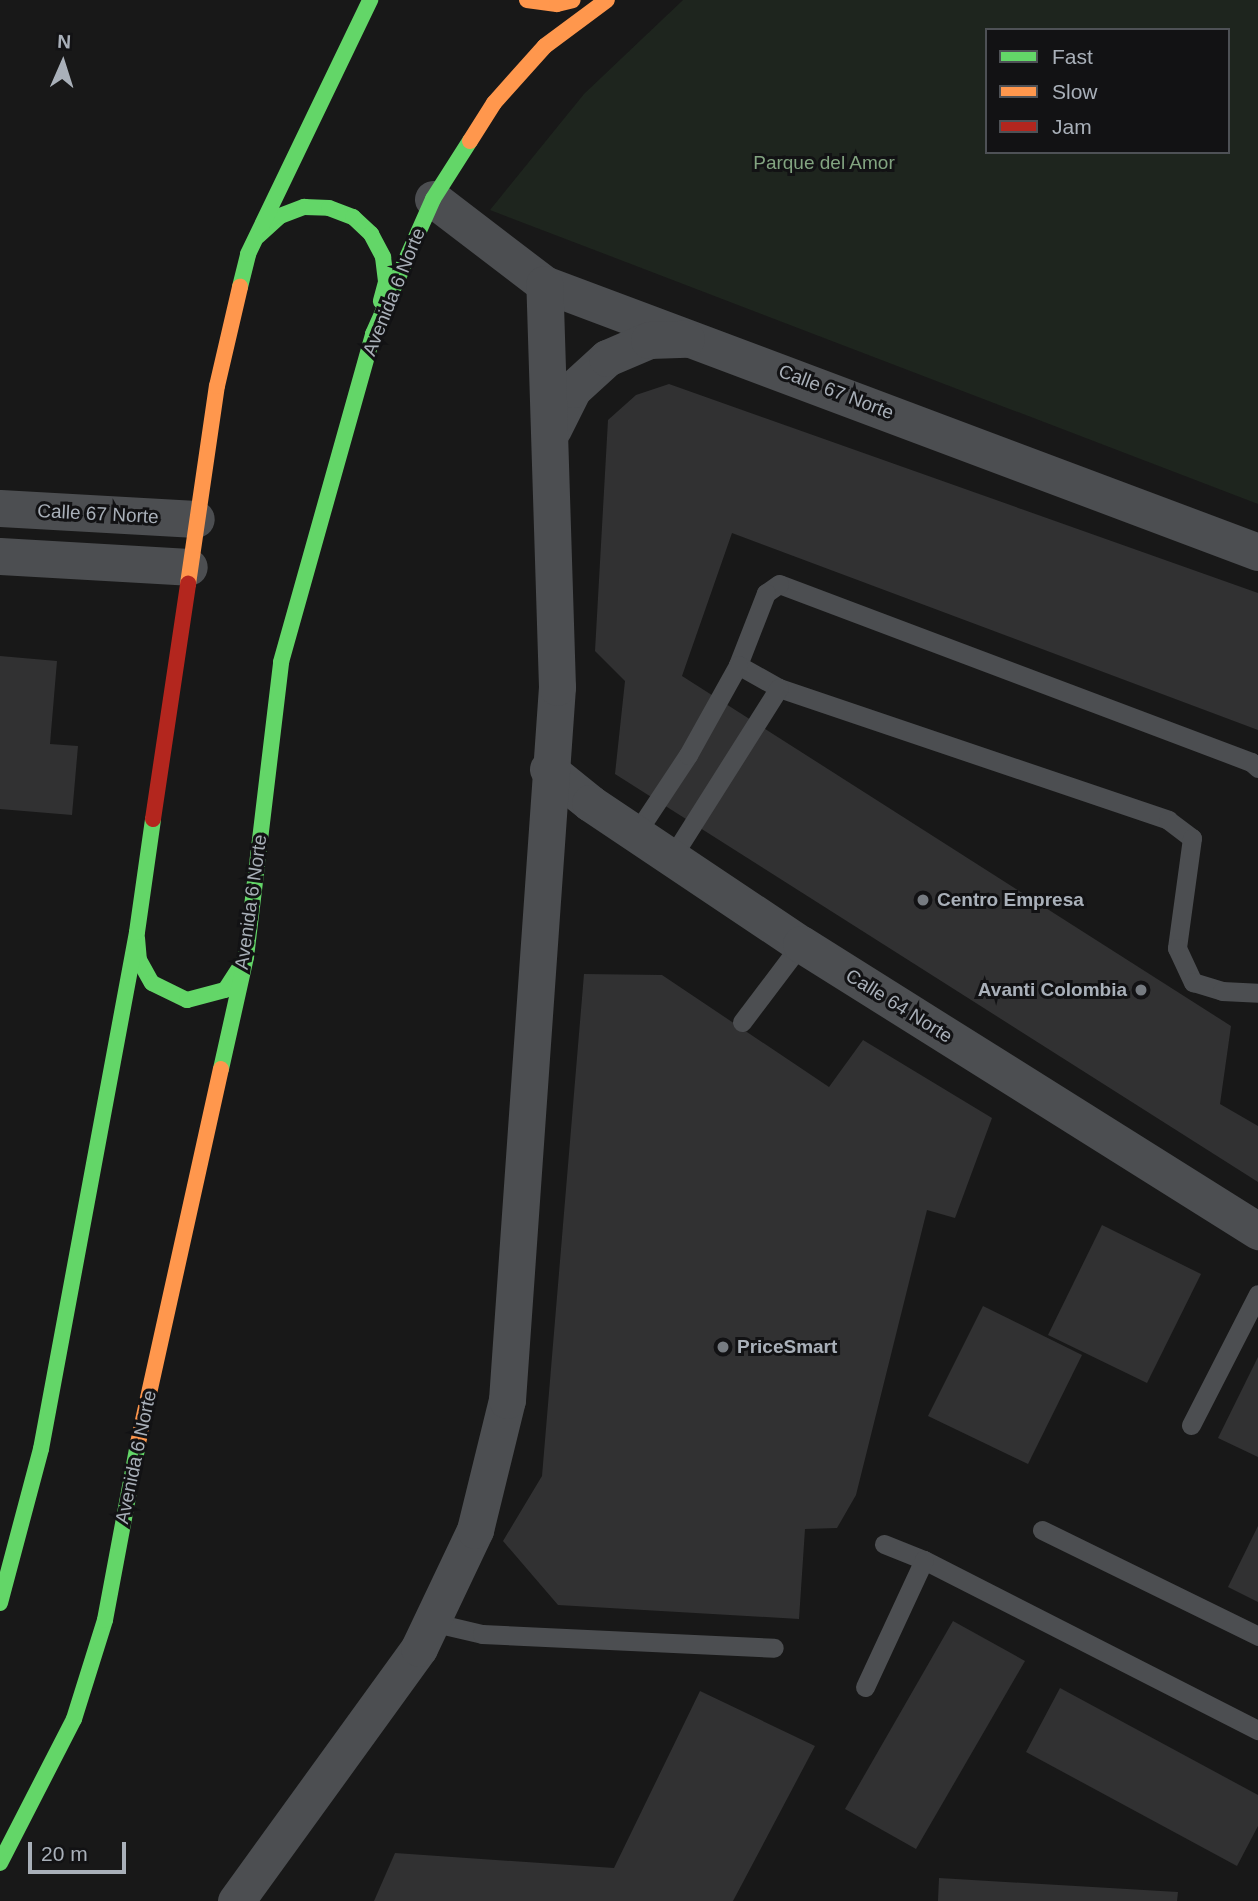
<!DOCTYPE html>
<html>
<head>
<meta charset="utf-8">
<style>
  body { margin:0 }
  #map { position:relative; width:1258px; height:1901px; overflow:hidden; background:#181818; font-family:Arial,sans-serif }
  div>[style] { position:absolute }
  .green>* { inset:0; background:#1e251e }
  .building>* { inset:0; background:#313132 }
  .lane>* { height:19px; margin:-9.5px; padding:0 9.5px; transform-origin:9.5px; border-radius:9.5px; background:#4c4e51 }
  .street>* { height:37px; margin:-18.5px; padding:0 18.5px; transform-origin:18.5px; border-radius:18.5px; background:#4c4e51 }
  .fast>* { height:16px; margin:-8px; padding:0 8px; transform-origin:8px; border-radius:8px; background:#63d668 }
  .slow>* { height:16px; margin:-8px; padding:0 8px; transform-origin:8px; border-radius:8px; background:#ff974d }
  .jam>* { height:16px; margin:-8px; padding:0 8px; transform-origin:8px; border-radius:8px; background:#b3261e }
  .dots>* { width:19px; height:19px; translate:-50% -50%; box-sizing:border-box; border:4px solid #121214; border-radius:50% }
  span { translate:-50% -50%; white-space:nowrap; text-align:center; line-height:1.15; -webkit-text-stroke:6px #121214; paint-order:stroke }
  .park-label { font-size:19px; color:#82a480 }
  .street-label { font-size:19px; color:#a9b0b9 }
  .poi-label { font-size:19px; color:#a9b0b9; font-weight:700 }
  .left { translate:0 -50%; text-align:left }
  .right { translate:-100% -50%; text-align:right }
  .legend { position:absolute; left:985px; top:28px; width:245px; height:126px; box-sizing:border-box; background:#121214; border:2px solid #4e5156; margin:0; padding:9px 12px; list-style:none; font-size:21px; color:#a9b0b9 }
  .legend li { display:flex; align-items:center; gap:14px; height:35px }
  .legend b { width:35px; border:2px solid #4e5156 }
  .north { position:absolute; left:28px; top:28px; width:70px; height:70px; -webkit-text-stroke:5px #121214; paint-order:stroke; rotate:3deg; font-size:19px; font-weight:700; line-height:28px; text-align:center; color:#a9b0b9 }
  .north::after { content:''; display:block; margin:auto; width:24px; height:32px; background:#a9b0b9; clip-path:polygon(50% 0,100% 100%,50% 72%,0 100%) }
  .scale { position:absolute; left:28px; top:1842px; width:98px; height:32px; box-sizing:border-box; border:4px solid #a9b0b9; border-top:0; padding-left:9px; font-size:21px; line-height:24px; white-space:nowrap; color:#a9b0b9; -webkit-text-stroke:5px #121214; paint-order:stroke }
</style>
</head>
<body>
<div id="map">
  <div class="green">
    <i style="clip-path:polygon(evenodd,683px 0,1258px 0,1258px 504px,490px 210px,584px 94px,683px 0,987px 30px,1228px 30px,1228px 152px,987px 152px,987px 30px)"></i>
  </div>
  <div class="building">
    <i style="clip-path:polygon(669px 384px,1258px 593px,1258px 730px,732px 533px,682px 676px,1231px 1026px,1220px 1104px,1258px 1126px,1258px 1182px,615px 774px,625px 681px,595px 651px,608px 420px,636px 395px)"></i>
    <i style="clip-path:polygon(0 656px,57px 661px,50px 744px,78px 746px,72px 815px,0 809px)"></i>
    <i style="clip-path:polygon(584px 974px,662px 975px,829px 1087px,863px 1040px,992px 1118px,955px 1218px,927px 1210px,856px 1495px,837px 1528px,805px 1529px,799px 1619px,558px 1605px,503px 1541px,542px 1476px)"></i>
    <i style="clip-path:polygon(1102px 1225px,1201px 1274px,1147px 1383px,1048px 1335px)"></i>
    <i style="clip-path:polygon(983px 1306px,1082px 1355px,1028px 1464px,928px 1416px)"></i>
    <i style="clip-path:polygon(1258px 1357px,1258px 1457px,1218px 1438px)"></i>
    <i style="clip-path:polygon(1258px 1526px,1258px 1602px,1228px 1587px)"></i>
    <i style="clip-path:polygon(953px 1621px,1025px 1661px,916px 1849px,845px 1809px)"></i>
    <i style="clip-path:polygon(1060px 1688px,1258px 1795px,1258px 1826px,1237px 1866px,1026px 1752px)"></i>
    <i style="clip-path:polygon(700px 1691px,815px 1746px,733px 1901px,374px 1901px,395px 1853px,614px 1868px)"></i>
    <i style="clip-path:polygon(939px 1878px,1178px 1892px,1177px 1901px,938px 1901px)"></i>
  </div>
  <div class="lane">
    <i style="left:1258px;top:768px;width:9px;rotate:-139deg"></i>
    <i style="left:1251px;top:762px;width:504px;rotate:-159.34deg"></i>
    <i style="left:779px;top:584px;width:16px;rotate:145deg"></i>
    <i style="left:766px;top:593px;width:77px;rotate:111.3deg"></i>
    <i style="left:738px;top:665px;width:47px;rotate:29.3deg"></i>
    <i style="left:779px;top:688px;width:411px;rotate:18.7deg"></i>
    <i style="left:1168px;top:820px;width:30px;rotate:37deg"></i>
    <i style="left:1192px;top:838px;width:111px;rotate:97.8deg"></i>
    <i style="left:1177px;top:948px;width:38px;rotate:65deg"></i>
    <i style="left:1193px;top:982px;width:30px;rotate:17deg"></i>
    <i style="left:1222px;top:991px;width:36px;rotate:3deg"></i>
    <i style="left:637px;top:832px;width:92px;rotate:-56.5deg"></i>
    <i style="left:688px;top:755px;width:103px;rotate:-60.9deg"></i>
    <i style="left:672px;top:857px;width:200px;rotate:-57.7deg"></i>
    <i style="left:742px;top:1022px;width:98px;rotate:-52.9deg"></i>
    <i style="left:1191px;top:1425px;width:147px;rotate:-62.9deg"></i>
    <i style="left:1042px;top:1530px;width:241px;rotate:26.1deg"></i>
    <i style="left:884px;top:1544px;width:43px;rotate:21.8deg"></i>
    <i style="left:924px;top:1560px;width:375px;rotate:27deg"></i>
    <i style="left:431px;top:1622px;width:52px;rotate:13.2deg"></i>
    <i style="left:482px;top:1634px;width:292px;rotate:2.7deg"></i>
    <i style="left:865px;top:1687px;width:140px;rotate:-65.1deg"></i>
  </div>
  <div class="street">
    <i style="left:433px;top:199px;width:140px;rotate:37.4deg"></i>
    <i style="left:544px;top:284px;width:763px;rotate:20.57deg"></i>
    <i style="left:553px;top:429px;width:45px;rotate:-63.4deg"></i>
    <i style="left:573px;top:389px;width:46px;rotate:-42.4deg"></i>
    <i style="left:607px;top:358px;width:46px;rotate:-23.2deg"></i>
    <i style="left:649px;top:340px;width:37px;rotate:-2deg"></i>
    <i style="left:0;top:508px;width:196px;rotate:3.2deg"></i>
    <i style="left:0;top:556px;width:189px;rotate:3.3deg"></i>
    <i style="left:548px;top:769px;width:54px;rotate:39deg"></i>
    <i style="left:590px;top:803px;width:254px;rotate:33.8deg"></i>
    <i style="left:801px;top:944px;width:540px;rotate:32.13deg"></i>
    <i style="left:236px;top:1901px;width:312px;rotate:-54.1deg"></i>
    <i style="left:419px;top:1648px;width:131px;rotate:-64.6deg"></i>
    <i style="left:475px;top:1530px;width:134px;rotate:-76.2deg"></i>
    <i style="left:507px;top:1400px;width:715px;rotate:-85.99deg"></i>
    <i style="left:557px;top:687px;width:403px;rotate:-91.8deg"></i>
  </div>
  <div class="fast">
    <i style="left:258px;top:236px;width:30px;rotate:-42deg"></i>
    <i style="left:280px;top:216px;width:26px;rotate:-21deg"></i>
    <i style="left:304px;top:207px;width:25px;rotate:2deg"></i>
    <i style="left:329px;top:208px;width:26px;rotate:21deg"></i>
    <i style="left:353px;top:217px;width:25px;rotate:43deg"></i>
    <i style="left:371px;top:234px;width:26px;rotate:62deg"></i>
    <i style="left:383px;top:257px;width:25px;rotate:83deg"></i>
    <i style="left:386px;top:282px;width:20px;rotate:105deg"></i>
    <i style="left:240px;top:287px;width:34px;rotate:-76deg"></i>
    <i style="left:248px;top:254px;width:282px;rotate:-64.3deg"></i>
    <i style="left:137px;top:938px;width:22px;rotate:85deg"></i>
    <i style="left:139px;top:960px;width:26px;rotate:61deg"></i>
    <i style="left:152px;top:983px;width:39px;rotate:26deg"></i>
    <i style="left:187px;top:1000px;width:39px;rotate:-15deg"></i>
    <i style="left:225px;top:990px;width:35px;rotate:-57deg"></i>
    <i style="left:221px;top:1069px;width:115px;rotate:-77.4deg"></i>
    <i style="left:246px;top:957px;width:297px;rotate:-83.2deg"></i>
    <i style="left:281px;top:662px;width:341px;rotate:-74.3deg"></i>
    <i style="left:373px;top:334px;width:148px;rotate:-66deg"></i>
    <i style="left:433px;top:199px;width:69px;rotate:-57.5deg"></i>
    <i style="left:0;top:1603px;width:159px;rotate:-75.1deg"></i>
    <i style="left:41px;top:1449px;width:526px;rotate:-79.48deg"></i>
    <i style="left:137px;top:932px;width:114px;rotate:-81.9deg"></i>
    <i style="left:0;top:1863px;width:162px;rotate:-62.8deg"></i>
    <i style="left:74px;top:1719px;width:104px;rotate:-72.6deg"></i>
    <i style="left:105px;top:1620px;width:180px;rotate:-79.4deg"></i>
  </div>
  <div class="slow">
    <i style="left:527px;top:0;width:30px;rotate:8deg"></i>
    <i style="left:557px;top:4px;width:16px;rotate:-14deg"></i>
    <i style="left:470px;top:141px;width:45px;rotate:-57.7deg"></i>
    <i style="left:494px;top:103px;width:76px;rotate:-48.2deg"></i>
    <i style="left:545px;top:46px;width:77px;rotate:-36.6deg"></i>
    <i style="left:188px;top:584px;width:200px;rotate:-81.7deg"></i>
    <i style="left:217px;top:386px;width:102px;rotate:-76.9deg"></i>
    <i style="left:138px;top:1443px;width:383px;rotate:-77.5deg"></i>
  </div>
  <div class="jam">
    <i style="left:153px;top:819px;width:238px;rotate:-81.5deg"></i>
  </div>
  <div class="dots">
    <i style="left:923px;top:900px;background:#767b81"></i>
    <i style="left:1141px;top:990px;background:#767b81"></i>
    <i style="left:723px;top:1347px;background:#767b81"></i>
  </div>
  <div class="park-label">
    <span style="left:824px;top:163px">Parque del Amor</span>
  </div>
  <div class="street-label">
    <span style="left:394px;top:292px;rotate:-68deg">Avenida 6 Norte</span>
    <span style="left:836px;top:392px;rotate:21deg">Calle 67 Norte</span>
    <span style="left:98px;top:514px;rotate:3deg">Calle 67 Norte</span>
    <span style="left:251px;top:902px;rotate:-82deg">Avenida 6 Norte</span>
    <span style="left:899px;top:1006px;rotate:32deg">Calle 64 Norte</span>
    <span style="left:136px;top:1457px;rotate:-78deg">Avenida 6 Norte</span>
  </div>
  <div class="poi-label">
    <span class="left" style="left:937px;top:900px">Centro Empresa</span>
    <span class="right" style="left:1127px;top:990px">Avanti Colombia</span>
    <span class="left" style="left:737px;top:1347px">PriceSmart</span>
  </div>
  <ul class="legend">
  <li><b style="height:9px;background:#63d668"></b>Fast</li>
  <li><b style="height:9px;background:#ff974d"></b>Slow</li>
  <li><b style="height:9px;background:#b3261e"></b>Jam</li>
  </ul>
  <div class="north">N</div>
  <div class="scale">20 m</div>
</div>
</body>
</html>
